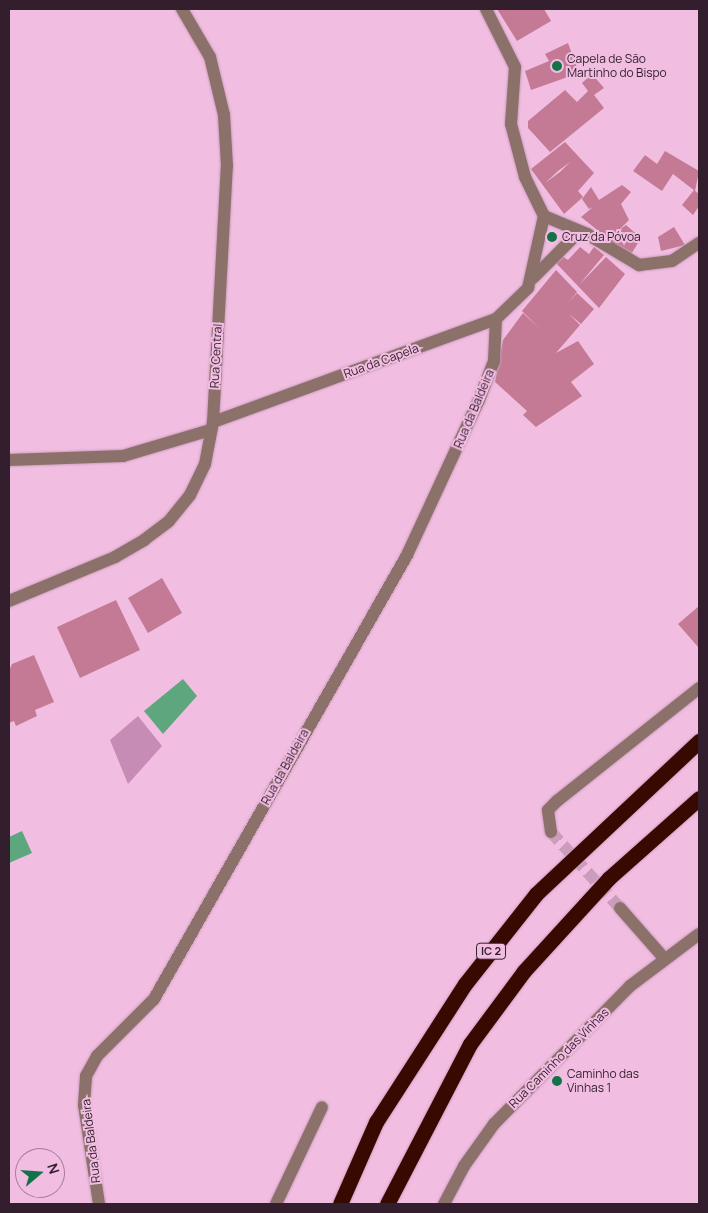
<!DOCTYPE html>
<html>
<head>
<meta charset="utf-8">
<style>
  body { margin:0 }
  #map { position:relative; width:708px; height:1213px; overflow:hidden; background:#f1bde1; font-family:Manrope,sans-serif }
  div>[style] { position:absolute }
  .green>* { inset:0; background:#c78cb6 }
  .water>* { inset:0; background:#5ea77e }
  .building>* { inset:0; background:#c47a94 }
  .minor-tunnel>* { height:12px; margin-top:-6px; transform-origin:0; background:repeating-linear-gradient(90deg,#cb9dbd 0 12px,transparent 0 18px) }
  .roads { filter:drop-shadow(0 0 1px #cb9dbd) drop-shadow(0 0 1px #cb9dbd) }
  .minor>* { height:12px; margin:-6px; padding:0 6px; transform-origin:6px; border-radius:6px; background:#8b716a }
  .highway>* { height:15px; margin:-7.5px; padding:0 7.5px; transform-origin:7.5px; border-radius:7.5px; background:#370900 }
  .dots>* { width:14px; height:14px; translate:-50% -50%; box-sizing:border-box; border:2px solid #f1bde1; border-radius:50% }
  span { translate:-50% -50%; white-space:nowrap; text-align:center; line-height:1.15; -webkit-text-stroke:4px #f1bde1; paint-order:stroke }
  .shield-label span { padding:1px 4px; background:#f1bde1; border:1px solid; border-radius:4px; -webkit-text-stroke-width:0 }
  .shield-label { font-size:11px; color:#321e2c; font-weight:700 }
  .poi-label { font-size:12px; color:#321e2c }
  .left { translate:0 -50%; text-align:left }
  .street-label { font-size:12px; color:#321e2c }
  .frame { position:absolute; inset:0; border:10px solid #321e2c; pointer-events:none }
  .north { position:absolute; left:15px; top:1148px; width:50px; height:50px; box-sizing:border-box; background:#f1bde1; border:1px solid #a57d99; border-radius:50%; rotate:72deg; font-size:14px; font-weight:700; line-height:20px; text-align:center; color:#321e2c }
  .north::after { content:''; display:block; margin:auto; width:18px; height:22px; background:#137248; clip-path:polygon(50% 0,100% 100%,50% 72%,0 100%) }
</style>
</head>
<body>
<div id="map">
  <div class="green">
    <i style="clip-path:polygon(138px 716px,162px 746px,128px 784px,110px 740px)"></i>
  </div>
  <div class="water">
    <i style="clip-path:polygon(183px 679px,197px 696px,163px 734px,144px 711px)"></i>
    <i style="clip-path:polygon(22px 831px,32px 853px,9px 863px,9px 837px)"></i>
  </div>
  <div class="building">
    <i style="clip-path:polygon(497px 9px,544px 9px,551px 21px,517px 41px)"></i>
    <i style="clip-path:polygon(568px 43px,579px 73px,531px 90px,525px 71px,549px 61px,545px 54px)"></i>
    <i style="clip-path:polygon(592px 74px,604px 88px,594px 95px,604px 108px,550px 152px,528px 128px,528px 121px,565px 90px,577px 102px,588px 91px,582px 83px)"></i>
    <i style="clip-path:polygon(evenodd,565px 142px,594px 173px,578px 191px,583px 197px,564px 214px,531px 169px,565px 142px,570px 162px,560px 172px,545px 183px,558px 171px,570px 162px)"></i>
    <i style="clip-path:polygon(665px 151px,699px 171px,695px 191px,673px 174px,662px 191px,633px 171px,645px 155px,657px 164px)"></i>
    <i style="clip-path:polygon(622px 185px,631px 192px,621px 204px,629px 220px,618px 231px,626px 225px,641px 238px,630px 256px,581px 217px,593px 207px,589px 209px,582px 199px,591px 187px,599px 200px)"></i>
    <i style="clip-path:polygon(694px 190px,699px 194px,699px 206px,693px 215px,682px 205px)"></i>
    <i style="clip-path:polygon(674px 227px,685px 245px,661px 251px,658px 237px)"></i>
    <i style="clip-path:polygon(580px 247px,589px 254px,594px 247px,604px 255px,579px 285px,606px 257px,625px 274px,599px 308px,556px 263px,562px 256px,568px 260px)"></i>
    <i style="clip-path:polygon(556px 270px,577px 292px,568px 303px,577px 293px,594px 309px,581px 324px,569px 314px,580px 325px,556px 353px,578px 341px,594px 364px,571px 382px,582px 396px,536px 427px,523px 415px,527px 411px,495px 382px,503px 340px,523px 313px,540px 329px,522px 311px)"></i>
    <i style="clip-path:polygon(162px 578px,182px 613px,148px 633px,128px 598px)"></i>
    <i style="clip-path:polygon(116px 600px,140px 650px,80px 678px,57px 627px)"></i>
    <i style="clip-path:polygon(699px 606px,699px 648px,678px 624px)"></i>
    <i style="clip-path:polygon(34px 655px,54px 702px,35px 710px,37px 716px,16px 726px,14px 721px,9px 723px,9px 671px,12px 664px)"></i>
  </div>
  <div class="minor-tunnel">
    <i style="left:551px;top:832px;width:103px;rotate:47.8deg"></i>
  </div>
  <div class="roads">
    <div class="minor">
      <i style="left:544px;top:216px;width:47px;rotate:22.7deg"></i>
      <i style="left:587px;top:234px;width:61px;rotate:30.8deg"></i>
      <i style="left:639px;top:265px;width:33px;rotate:-7deg"></i>
      <i style="left:672px;top:261px;width:32px;rotate:-34deg"></i>
      <i style="left:533px;top:278px;width:66px;rotate:-45deg"></i>
      <i style="left:213px;top:422px;width:301px;rotate:-20deg"></i>
      <i style="left:496px;top:319px;width:45px;rotate:-44.1deg"></i>
      <i style="left:528px;top:288px;width:74px;rotate:-77.5deg"></i>
      <i style="left:544px;top:216px;width:43px;rotate:-116deg"></i>
      <i style="left:525px;top:177px;width:55px;rotate:-104.8deg"></i>
      <i style="left:511px;top:124px;width:57px;rotate:-86deg"></i>
      <i style="left:515px;top:67px;width:65px;rotate:-116.6deg"></i>
      <i style="left:9px;top:460px;width:114px;rotate:-2deg"></i>
      <i style="left:123px;top:456px;width:92px;rotate:-16.5deg"></i>
      <i style="left:9px;top:601px;width:115px;rotate:-22.5deg"></i>
      <i style="left:115px;top:557px;width:34px;rotate:-30deg"></i>
      <i style="left:144px;top:540px;width:31px;rotate:-37deg"></i>
      <i style="left:169px;top:521px;width:33px;rotate:-51deg"></i>
      <i style="left:190px;top:495px;width:34px;rotate:-64deg"></i>
      <i style="left:205px;top:464px;width:43px;rotate:-79.2deg"></i>
      <i style="left:213px;top:422px;width:256px;rotate:-86.9deg"></i>
      <i style="left:227px;top:166px;width:51px;rotate:-93.4deg"></i>
      <i style="left:224px;top:115px;width:60px;rotate:-103.6deg"></i>
      <i style="left:210px;top:57px;width:56px;rotate:-120.3deg"></i>
      <i style="left:551px;top:832px;width:22px;rotate:-98deg"></i>
      <i style="left:548px;top:810px;width:13px;rotate:-45deg"></i>
      <i style="left:557px;top:801px;width:181px;rotate:-38.5deg"></i>
      <i style="left:620px;top:908px;width:67px;rotate:48.7deg"></i>
      <i style="left:99px;top:1204px;width:100px;rotate:-98.6deg"></i>
      <i style="left:84px;top:1105px;width:29px;rotate:-86deg"></i>
      <i style="left:86px;top:1076px;width:23px;rotate:-61deg"></i>
      <i style="left:97px;top:1056px;width:81px;rotate:-45deg"></i>
      <i style="left:154px;top:999px;width:511px;rotate:-60.32deg"></i>
      <i style="left:407px;top:555px;width:171px;rotate:-65.1deg"></i>
      <i style="left:479px;top:400px;width:42px;rotate:-69deg"></i>
      <i style="left:494px;top:361px;width:42px;rotate:-87.3deg"></i>
      <i style="left:276px;top:1204px;width:107px;rotate:-64.6deg"></i>
      <i style="left:444px;top:1204px;width:43px;rotate:-62.2deg"></i>
      <i style="left:464px;top:1166px;width:52px;rotate:-54.5deg"></i>
      <i style="left:494px;top:1124px;width:194px;rotate:-45.4deg"></i>
      <i style="left:630px;top:986px;width:86px;rotate:-37deg"></i>
    </div>
    <div class="highway">
      <i style="left:340px;top:1204px;width:90px;rotate:-66.3deg"></i>
      <i style="left:376px;top:1122px;width:164px;rotate:-57.2deg"></i>
      <i style="left:465px;top:984px;width:115px;rotate:-51.7deg"></i>
      <i style="left:536px;top:894px;width:224px;rotate:-43.2deg"></i>
      <i style="left:387px;top:1204px;width:180px;rotate:-62.6deg"></i>
      <i style="left:470px;top:1044px;width:91px;rotate:-53.5deg"></i>
      <i style="left:524px;top:971px;width:126px;rotate:-47.6deg"></i>
      <i style="left:609px;top:878px;width:120px;rotate:-41.6deg"></i>
    </div>
  </div>
  <div class="dots">
    <i style="left:557px;top:66px;background:#137248"></i>
    <i style="left:552px;top:237px;background:#137248"></i>
    <i style="left:557px;top:1081px;background:#137248"></i>
  </div>
  <div class="shield-label">
    <span style="left:491px;top:951px">IC 2</span>
  </div>
  <div class="poi-label">
    <span class="left" style="left:567px;top:66px">Capela de São<br>Martinho do Bispo</span>
    <span class="left" style="left:562px;top:237px">Cruz da Póvoa</span>
    <span class="left" style="left:567px;top:1081px">Caminho das<br>Vinhas 1</span>
  </div>
  <div class="street-label">
    <span style="left:216px;top:356px;rotate:-87deg">Rua Central</span>
    <span style="left:381px;top:361px;rotate:-20deg">Rua da Capela</span>
    <span style="left:474px;top:409px;rotate:-67deg">Rua da Baldeira</span>
    <span style="left:285px;top:767px;rotate:-61deg">Rua da Baldeira</span>
    <span style="left:559px;top:1058px;rotate:-45deg">Rua Caminho das Vinhas</span>
    <span style="left:91px;top:1141px;rotate:-97deg">Rua da Baldeira</span>
  </div>
  <div class="frame"></div>
  <div class="north">N</div>
</div>
</body>
</html>
